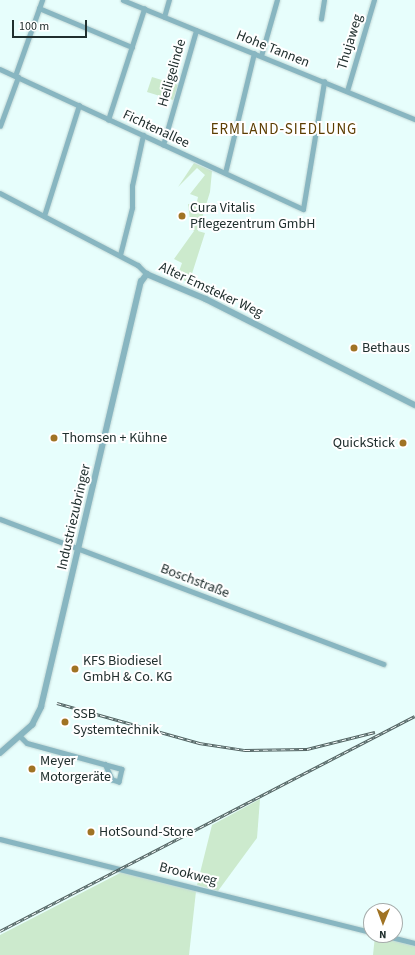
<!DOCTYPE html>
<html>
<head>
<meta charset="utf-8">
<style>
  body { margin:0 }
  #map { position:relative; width:415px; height:955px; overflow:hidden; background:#e7fefc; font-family:"Source Sans 3",sans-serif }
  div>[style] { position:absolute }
  .green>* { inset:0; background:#cceacd }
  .roads { filter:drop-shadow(0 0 1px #c3d9d7) drop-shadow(0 0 1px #c3d9d7) }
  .minor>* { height:4.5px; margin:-2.25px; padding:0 2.25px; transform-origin:2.25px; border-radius:2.25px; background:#88b6c1 }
  .tertiary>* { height:5.5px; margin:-2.75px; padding:0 2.75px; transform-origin:2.75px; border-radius:2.75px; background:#88b6c1 }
  .rail>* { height:3px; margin-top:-1.5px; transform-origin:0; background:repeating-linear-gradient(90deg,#fff 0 4.5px,#526362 0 9px); box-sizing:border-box; border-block:1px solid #526362 }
  .dots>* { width:11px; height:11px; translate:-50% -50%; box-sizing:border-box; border:2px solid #fff; border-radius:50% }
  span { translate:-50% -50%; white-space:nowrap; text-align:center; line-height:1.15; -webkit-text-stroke:4px #fff; paint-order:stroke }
  .street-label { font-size:14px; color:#202f2e }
  .poi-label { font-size:14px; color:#202f2e }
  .left { translate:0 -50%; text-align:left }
  .right { translate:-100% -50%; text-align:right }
  .neighbourhood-label { font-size:15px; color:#5c3e02; letter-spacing:1px }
  .north { position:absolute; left:363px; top:903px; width:40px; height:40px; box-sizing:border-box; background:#fff; border:1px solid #a6acab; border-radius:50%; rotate:181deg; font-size:11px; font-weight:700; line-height:16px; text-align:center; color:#202f2e }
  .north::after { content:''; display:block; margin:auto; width:14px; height:18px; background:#a07324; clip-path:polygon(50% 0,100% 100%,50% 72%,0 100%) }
  .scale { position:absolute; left:12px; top:20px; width:75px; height:18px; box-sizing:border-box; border:2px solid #202f2e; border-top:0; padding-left:5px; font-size:12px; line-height:14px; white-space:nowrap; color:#202f2e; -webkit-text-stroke:3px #fff; paint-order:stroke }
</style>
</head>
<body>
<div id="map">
  <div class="green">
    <i style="clip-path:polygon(152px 77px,178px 85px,173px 100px,147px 92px)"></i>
    <i style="clip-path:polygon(194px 163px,212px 171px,210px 192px,198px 231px,205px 233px,189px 283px,177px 277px,182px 263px,174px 259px,194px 231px,191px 227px,188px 204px,196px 206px,198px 197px,190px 194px,205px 175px,197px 168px,178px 187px)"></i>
    <i style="clip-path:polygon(260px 799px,257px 838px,218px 891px,197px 885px,212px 825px)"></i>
    <i style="clip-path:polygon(122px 872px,196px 891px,189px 955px,0 955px,0 935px)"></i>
    <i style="clip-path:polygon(375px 936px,415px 946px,415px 955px,373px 955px)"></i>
  </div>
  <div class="roads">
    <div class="minor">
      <i style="left:123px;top:0;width:315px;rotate:22.2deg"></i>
      <i style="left:39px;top:8px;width:101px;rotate:22.8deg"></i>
      <i style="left:164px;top:17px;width:18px;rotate:-74deg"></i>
      <i style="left:321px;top:19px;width:19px;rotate:-81deg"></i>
      <i style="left:261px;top:56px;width:58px;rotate:-74.1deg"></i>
      <i style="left:0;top:69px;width:334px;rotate:24.8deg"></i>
      <i style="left:303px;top:209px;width:129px;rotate:-80.6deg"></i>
      <i style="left:15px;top:76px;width:81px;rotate:-70.4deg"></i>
      <i style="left:347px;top:91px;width:95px;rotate:-73.5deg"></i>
      <i style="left:108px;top:120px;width:117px;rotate:-72deg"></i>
      <i style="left:0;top:126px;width:52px;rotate:-69.8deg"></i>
      <i style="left:163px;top:145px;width:119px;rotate:-73.9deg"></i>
      <i style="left:225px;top:173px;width:123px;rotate:-76.4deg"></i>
      <i style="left:0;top:193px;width:156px;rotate:27.6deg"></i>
      <i style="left:138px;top:265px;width:13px;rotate:45deg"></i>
      <i style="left:44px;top:216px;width:116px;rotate:-72.5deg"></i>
      <i style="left:120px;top:255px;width:49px;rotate:-75.7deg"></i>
      <i style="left:132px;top:208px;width:22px;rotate:-90deg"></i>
      <i style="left:132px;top:186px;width:52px;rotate:-77.8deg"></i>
      <i style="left:0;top:519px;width:410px;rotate:20.7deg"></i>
      <i style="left:21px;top:737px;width:8px;rotate:45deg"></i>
      <i style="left:27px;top:743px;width:98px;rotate:15.3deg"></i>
      <i style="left:122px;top:769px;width:13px;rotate:103deg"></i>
      <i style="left:119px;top:782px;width:7px;rotate:-164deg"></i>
      <i style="left:112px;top:780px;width:17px;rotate:-115deg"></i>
      <i style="left:0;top:839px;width:382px;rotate:14.1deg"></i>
      <i style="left:383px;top:935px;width:33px;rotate:14deg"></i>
    </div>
    <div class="tertiary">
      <i style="left:0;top:753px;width:43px;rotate:-41.2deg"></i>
      <i style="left:32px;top:725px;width:20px;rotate:-63deg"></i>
      <i style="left:41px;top:707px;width:437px;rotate:-76.8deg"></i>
      <i style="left:141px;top:282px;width:10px;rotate:-53deg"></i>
      <i style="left:147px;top:274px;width:64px;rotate:23deg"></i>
      <i style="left:206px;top:299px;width:234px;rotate:26.9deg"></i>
    </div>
  </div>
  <div class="rail">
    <i style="left:57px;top:703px;width:148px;rotate:15.7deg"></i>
    <i style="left:199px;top:743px;width:47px;rotate:8.7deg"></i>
    <i style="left:245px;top:750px;width:62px;rotate:-0.9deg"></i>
    <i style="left:307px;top:749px;width:70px;rotate:-14deg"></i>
    <i style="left:0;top:931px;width:467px;rotate:-27.4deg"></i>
  </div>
  <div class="dots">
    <i style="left:182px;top:216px;background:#a07324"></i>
    <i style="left:354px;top:348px;background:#a07324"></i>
    <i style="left:54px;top:438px;background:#a07324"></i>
    <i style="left:403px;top:443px;background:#a07324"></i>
    <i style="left:75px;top:669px;background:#a07324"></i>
    <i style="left:65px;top:722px;background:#a07324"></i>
    <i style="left:32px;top:769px;background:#a07324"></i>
    <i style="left:91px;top:832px;background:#a07324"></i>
  </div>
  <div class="street-label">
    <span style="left:350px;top:42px;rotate:-73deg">Thujaweg</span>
    <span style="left:273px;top:49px;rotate:22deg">Hohe Tannen</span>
    <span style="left:172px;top:73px;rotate:-74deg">Heiligelinde</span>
    <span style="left:156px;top:129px;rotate:25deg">Fichtenallee</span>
    <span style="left:211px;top:290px;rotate:25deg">Alter Emsteker Weg</span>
    <span style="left:74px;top:517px;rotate:-77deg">Industriezubringer</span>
    <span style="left:195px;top:581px;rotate:21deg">Boschstraße</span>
    <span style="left:188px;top:874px;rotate:14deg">Brookweg</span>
  </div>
  <div class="poi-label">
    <span class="left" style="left:190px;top:216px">Cura Vitalis<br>Pflegezentrum GmbH</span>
    <span class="left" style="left:362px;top:348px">Bethaus</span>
    <span class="left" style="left:62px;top:438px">Thomsen + Kühne</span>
    <span class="right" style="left:395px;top:443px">QuickStick</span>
    <span class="left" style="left:83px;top:669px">KFS Biodiesel<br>GmbH &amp; Co. KG</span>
    <span class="left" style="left:73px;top:722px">SSB<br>Systemtechnik</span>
    <span class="left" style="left:40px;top:769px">Meyer<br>Motorgeräte</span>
    <span class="left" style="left:99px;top:832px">HotSound-Store</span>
  </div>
  <div class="neighbourhood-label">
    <span style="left:284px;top:130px">ERMLAND-SIEDLUNG</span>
  </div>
  <div class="north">N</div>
  <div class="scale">100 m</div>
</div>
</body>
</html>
